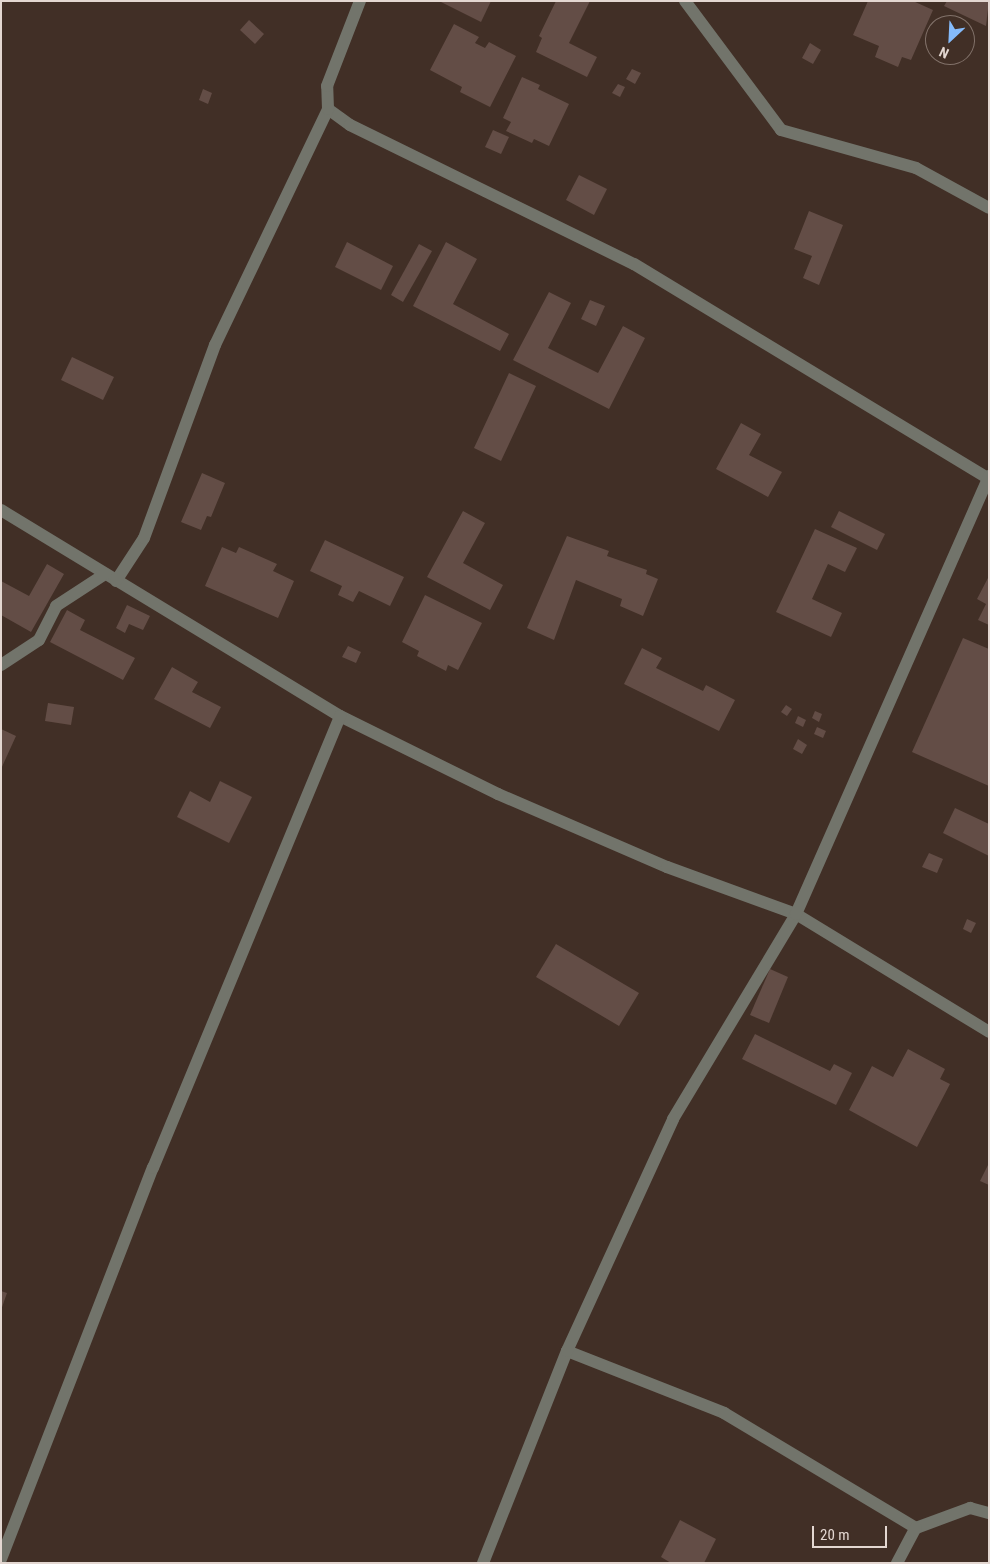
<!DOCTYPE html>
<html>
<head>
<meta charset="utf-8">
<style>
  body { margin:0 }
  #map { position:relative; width:990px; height:1564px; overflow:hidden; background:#412f26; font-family:"Roboto Condensed",sans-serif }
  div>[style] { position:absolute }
  .building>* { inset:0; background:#634d46 }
  .minor>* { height:12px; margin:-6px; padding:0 6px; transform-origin:6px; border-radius:6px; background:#72746b }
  span { translate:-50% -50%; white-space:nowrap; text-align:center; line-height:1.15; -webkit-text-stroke:4.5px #412f26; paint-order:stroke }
  .frame { position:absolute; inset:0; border:2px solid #e3d7d1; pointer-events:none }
  .north { position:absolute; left:925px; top:15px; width:50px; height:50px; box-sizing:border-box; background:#412f26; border:1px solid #82726a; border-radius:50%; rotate:205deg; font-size:14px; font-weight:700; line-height:20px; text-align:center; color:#e3d7d1 }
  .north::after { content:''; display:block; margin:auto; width:18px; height:22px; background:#85bbfb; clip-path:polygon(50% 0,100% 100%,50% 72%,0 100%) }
  .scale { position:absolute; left:812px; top:1526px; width:75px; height:22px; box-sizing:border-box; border:2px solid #e3d7d1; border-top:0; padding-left:6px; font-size:15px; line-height:18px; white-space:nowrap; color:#e3d7d1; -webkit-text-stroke:4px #412f26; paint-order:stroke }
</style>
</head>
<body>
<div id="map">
  <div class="building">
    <i style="clip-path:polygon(439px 1px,491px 1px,481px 22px)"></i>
    <i style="clip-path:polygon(556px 1px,590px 1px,569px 43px,597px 57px,587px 77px,536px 52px,542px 38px,539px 36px)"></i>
    <i style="clip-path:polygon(868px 1px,913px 1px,933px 10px,911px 60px,902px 57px,898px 67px,875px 57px,879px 46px,853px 35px)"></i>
    <i style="clip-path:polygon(947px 1px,989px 1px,986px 26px,944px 6px)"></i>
    <i style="clip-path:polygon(249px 20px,264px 34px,255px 44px,240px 30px)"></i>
    <i style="clip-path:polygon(454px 24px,479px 37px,475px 43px,485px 48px,489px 42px,516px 56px,490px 107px,460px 92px,462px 87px,430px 70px)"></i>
    <i style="clip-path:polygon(810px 43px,821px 50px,813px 64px,802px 58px)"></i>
    <i style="clip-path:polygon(632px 69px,641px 73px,635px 84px,626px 79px)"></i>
    <i style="clip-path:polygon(522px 77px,540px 85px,538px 89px,569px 104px,549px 146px,534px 139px,532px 143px,506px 131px,511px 122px,503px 118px)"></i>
    <i style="clip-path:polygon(618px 84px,625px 87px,620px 97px,612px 93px)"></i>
    <i style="clip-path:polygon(203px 89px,212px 93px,208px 104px,199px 100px)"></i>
    <i style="clip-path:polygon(493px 130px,509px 137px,501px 154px,485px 147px)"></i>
    <i style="clip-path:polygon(579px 175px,607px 189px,594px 215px,566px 200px)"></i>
    <i style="clip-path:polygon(809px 211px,843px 225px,819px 285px,803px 278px,812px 256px,794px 249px)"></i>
    <i style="clip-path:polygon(347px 242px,393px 266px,381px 290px,335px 267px)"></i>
    <i style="clip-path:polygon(446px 242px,477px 259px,453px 304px,509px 334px,500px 351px,413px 306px)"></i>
    <i style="clip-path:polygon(419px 244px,432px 251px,403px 302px,391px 295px)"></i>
    <i style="clip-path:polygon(549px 292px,571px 303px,548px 348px,598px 373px,623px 326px,645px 338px,609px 409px,513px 360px)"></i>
    <i style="clip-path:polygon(590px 300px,605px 306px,596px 326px,581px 319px)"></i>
    <i style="clip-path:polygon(72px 357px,114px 377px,103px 400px,61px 380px)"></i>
    <i style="clip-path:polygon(509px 373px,536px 386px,501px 461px,474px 448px)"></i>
    <i style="clip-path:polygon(741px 423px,761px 434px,749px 455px,782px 472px,768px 497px,716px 469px)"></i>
    <i style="clip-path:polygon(202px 473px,225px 483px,211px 517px,207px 516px,201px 530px,181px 522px)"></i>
    <i style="clip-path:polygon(463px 511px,485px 523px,463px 563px,503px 585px,490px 610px,427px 577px)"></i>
    <i style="clip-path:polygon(839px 511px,885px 534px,877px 550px,831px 527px)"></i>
    <i style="clip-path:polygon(815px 529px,857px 548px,845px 572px,828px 564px,812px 599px,842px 613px,831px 637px,776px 612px)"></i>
    <i style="clip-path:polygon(567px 536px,609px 551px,607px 556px,647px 570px,646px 574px,658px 579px,643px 616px,620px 606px,622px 599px,576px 580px,554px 640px,527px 628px)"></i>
    <i style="clip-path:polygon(325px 540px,404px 577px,390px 606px,359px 591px,353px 602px,338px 595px,342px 586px,310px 571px)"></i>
    <i style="clip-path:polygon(222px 547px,236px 553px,239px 547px,277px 564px,273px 571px,294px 581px,278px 618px,205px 586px)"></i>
    <i style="clip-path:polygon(47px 564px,64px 574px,31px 632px,1px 615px,1px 581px,29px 596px)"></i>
    <i style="clip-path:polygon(989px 576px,989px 625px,978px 620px,986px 604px,977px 599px)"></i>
    <i style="clip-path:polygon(425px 595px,482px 623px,458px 670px,448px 665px,446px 671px,417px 656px,419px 651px,402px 642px)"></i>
    <i style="clip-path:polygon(127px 605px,150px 616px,143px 630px,129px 624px,125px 633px,116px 628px)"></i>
    <i style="clip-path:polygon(67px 610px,85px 620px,80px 630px,135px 658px,123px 680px,50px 642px)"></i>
    <i style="clip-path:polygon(963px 638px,989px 649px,989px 786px,912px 752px)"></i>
    <i style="clip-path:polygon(348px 646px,361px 652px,356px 663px,342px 657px)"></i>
    <i style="clip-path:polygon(642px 648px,662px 658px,656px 668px,703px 691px,706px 685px,735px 700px,719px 731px,624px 684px)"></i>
    <i style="clip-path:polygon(172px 667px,198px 682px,192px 692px,221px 707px,210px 728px,154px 699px)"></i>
    <i style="clip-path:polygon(48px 703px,74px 707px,71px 725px,45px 721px)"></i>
    <i style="clip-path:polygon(786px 705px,792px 709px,787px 716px,781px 712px)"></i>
    <i style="clip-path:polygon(815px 711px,822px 714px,819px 722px,812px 718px)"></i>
    <i style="clip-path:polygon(798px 716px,806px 720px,803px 727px,795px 723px)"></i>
    <i style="clip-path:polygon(817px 727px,826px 731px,823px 738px,814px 734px)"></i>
    <i style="clip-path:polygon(1px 729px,16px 736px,1px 769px)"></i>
    <i style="clip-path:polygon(798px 739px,807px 745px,802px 754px,793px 749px)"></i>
    <i style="clip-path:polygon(220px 781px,252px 797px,229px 843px,177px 817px,190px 791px,210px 802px)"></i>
    <i style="clip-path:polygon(955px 808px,989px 824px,989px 856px,943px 833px)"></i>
    <i style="clip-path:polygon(929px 853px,943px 859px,937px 873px,922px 867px)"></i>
    <i style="clip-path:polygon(967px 919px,976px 923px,971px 933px,963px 929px)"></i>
    <i style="clip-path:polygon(556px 944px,639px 993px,619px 1026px,536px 977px)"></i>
    <i style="clip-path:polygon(770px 969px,788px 977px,769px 1023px,750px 1015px)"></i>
    <i style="clip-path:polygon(755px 1034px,830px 1071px,834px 1064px,852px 1073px,836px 1105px,742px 1059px)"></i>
    <i style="clip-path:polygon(908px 1049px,945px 1069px,940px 1079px,950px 1084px,917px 1147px,849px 1110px,872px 1066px,893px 1077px)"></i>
    <i style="clip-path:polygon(989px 1163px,989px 1185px,980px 1181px)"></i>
    <i style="clip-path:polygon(1px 1291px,7px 1293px,1px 1310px)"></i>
    <i style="clip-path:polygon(680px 1520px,716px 1539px,704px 1563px,671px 1563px,661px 1557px)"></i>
  </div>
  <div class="minor">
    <i style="left:685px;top:1px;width:161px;rotate:53.3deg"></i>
    <i style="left:781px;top:130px;width:140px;rotate:15.7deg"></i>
    <i style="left:916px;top:168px;width:83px;rotate:28.7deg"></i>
    <i style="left:328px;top:109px;width:27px;rotate:36deg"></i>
    <i style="left:350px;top:125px;width:316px;rotate:26.1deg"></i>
    <i style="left:634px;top:264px;width:414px;rotate:31.2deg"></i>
    <i style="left:1px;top:510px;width:397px;rotate:31.3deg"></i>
    <i style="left:340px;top:716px;width:176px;rotate:26.3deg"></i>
    <i style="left:498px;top:794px;width:184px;rotate:23.4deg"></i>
    <i style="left:667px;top:867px;width:137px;rotate:20deg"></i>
    <i style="left:796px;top:914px;width:226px;rotate:31.4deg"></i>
    <i style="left:116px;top:581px;width:51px;rotate:-56.9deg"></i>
    <i style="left:144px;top:538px;width:206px;rotate:-69.8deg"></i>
    <i style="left:215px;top:345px;width:262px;rotate:-64.4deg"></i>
    <i style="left:328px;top:109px;width:23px;rotate:-92deg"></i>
    <i style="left:327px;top:86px;width:91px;rotate:-68.8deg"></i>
    <i style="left:1px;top:665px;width:45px;rotate:-33.3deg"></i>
    <i style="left:39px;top:640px;width:38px;rotate:-63deg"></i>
    <i style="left:56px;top:606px;width:59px;rotate:-33.1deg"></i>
    <i style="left:567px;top:1351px;width:169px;rotate:21.5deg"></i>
    <i style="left:724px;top:1413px;width:224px;rotate:30.9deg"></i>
    <i style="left:916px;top:1528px;width:58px;rotate:-20.3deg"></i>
    <i style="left:970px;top:1508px;width:20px;rotate:15deg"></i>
    <i style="left:1px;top:1559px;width:420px;rotate:-68.8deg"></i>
    <i style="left:153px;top:1168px;width:489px;rotate:-67.5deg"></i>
    <i style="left:483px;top:1563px;width:228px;rotate:-68.4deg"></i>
    <i style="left:567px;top:1351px;width:255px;rotate:-65.4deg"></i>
    <i style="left:673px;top:1119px;width:239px;rotate:-59deg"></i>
    <i style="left:796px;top:914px;width:479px;rotate:-66.2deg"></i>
    <i style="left:897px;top:1563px;width:40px;rotate:-62deg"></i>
  </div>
  <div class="frame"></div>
  <div class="north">N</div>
  <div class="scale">20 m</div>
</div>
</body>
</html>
